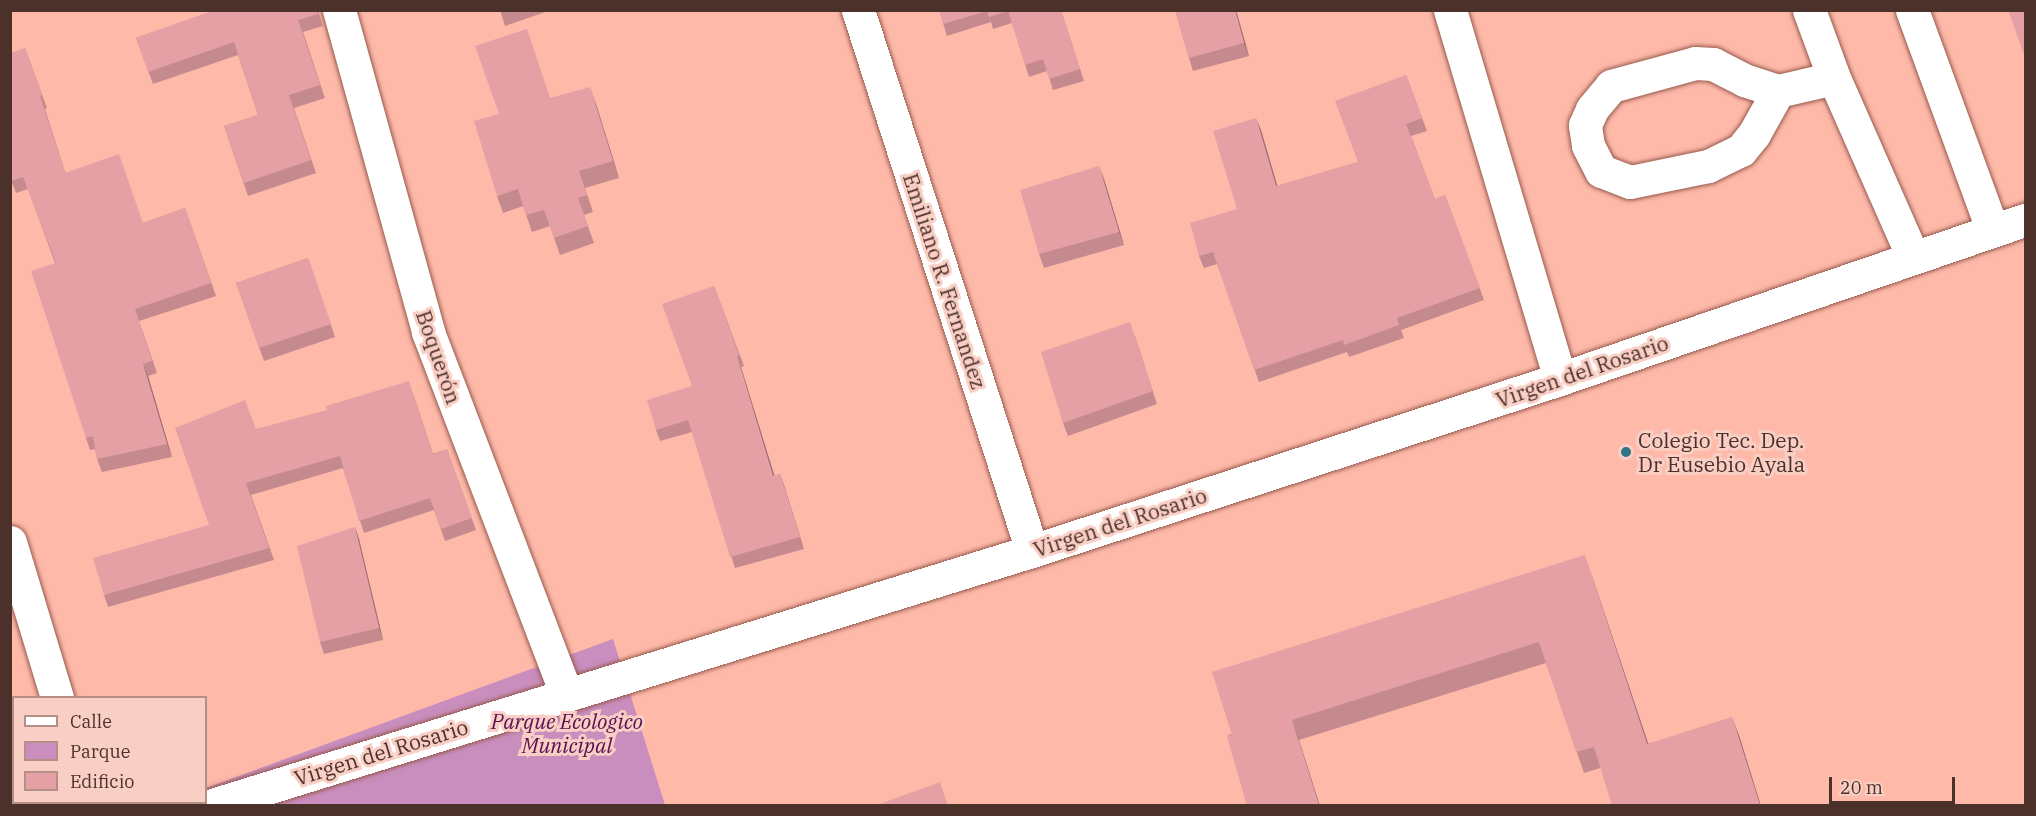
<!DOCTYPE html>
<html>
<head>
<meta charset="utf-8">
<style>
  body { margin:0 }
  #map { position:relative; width:2036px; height:816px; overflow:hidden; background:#feb9a9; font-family:"IBM Plex Serif",serif }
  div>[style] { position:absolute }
  .green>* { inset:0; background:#c98ebe }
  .roads { filter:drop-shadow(0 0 2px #975a4c) drop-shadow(0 0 2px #975a4c) }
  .minor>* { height:33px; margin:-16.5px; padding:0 16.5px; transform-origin:16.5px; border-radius:16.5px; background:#fff }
  .wall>* { inset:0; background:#c58a8e }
  .shaded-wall>* { inset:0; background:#a07074 }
  .building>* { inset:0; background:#e5a0a5 }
  .dots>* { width:16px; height:16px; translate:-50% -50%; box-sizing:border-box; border:3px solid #f9cec4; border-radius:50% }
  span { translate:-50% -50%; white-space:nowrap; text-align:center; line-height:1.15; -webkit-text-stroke:6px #f9cec4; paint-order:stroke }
  .street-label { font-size:21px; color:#4c312a }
  .poi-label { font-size:21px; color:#4c312a }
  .left { translate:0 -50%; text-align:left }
  .park-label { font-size:21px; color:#5a1151; font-style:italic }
  .frame { position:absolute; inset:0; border:12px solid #4c312a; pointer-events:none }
  .legend { position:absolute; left:12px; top:696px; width:195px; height:108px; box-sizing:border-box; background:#f9cec4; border:2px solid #b48f86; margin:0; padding:8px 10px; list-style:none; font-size:18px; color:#4c312a }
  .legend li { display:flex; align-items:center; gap:12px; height:30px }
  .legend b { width:30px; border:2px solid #b48f86 }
  .scale { position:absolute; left:1829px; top:777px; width:126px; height:27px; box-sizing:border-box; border:3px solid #4c312a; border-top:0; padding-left:8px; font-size:18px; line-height:21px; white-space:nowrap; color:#4c312a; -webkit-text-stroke:4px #f9cec4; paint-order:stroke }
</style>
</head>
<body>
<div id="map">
  <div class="green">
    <i style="clip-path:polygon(613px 639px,665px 805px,158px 806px,166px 803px,206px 802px,206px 788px)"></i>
  </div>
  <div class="roads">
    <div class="minor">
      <i style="left:339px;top:10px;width:334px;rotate:74.5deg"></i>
      <i style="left:428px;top:332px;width:387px;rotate:69.1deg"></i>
      <i style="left:858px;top:10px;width:568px;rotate:72.17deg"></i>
      <i style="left:1450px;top:10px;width:385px;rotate:73.4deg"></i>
      <i style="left:1809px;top:10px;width:72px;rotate:69.8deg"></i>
      <i style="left:1834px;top:78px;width:196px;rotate:66.2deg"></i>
      <i style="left:1912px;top:10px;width:233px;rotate:69.9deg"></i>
      <i style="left:1778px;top:91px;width:49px;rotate:119.2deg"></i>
      <i style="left:1754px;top:134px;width:21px;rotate:129deg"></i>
      <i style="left:1741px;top:150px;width:37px;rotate:154deg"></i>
      <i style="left:1708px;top:166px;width:80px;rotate:168.4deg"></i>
      <i style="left:1630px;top:182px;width:31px;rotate:-159deg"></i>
      <i style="left:1601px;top:171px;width:29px;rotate:-117deg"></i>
      <i style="left:1588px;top:145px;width:20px;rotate:-99deg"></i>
      <i style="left:1585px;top:125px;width:17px;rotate:-66deg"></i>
      <i style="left:1592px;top:109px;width:30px;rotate:-50deg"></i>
      <i style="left:1611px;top:86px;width:87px;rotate:-15.3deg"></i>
      <i style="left:1695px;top:63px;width:18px;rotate:3deg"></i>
      <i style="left:1713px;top:64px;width:35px;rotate:27deg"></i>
      <i style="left:1744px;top:80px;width:36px;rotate:18deg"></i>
      <i style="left:1778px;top:91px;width:57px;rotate:-13.1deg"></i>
      <i style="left:10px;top:542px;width:163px;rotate:73.2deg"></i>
      <i style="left:88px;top:802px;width:4px;rotate:76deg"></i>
      <i style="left:209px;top:806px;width:862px;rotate:-17.22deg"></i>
      <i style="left:1032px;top:551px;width:555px;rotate:-18.04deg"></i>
      <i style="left:1560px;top:379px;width:493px;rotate:-18.9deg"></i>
    </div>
  </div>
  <div class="wall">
    <i style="clip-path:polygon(216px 10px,318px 10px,323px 26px,303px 32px,325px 98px,294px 108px,316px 173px,248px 196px,224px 126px,258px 115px,238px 55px,153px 84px,136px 38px)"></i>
    <i style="clip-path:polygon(500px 10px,551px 10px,505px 26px)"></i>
    <i style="clip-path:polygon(939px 10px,1061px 10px,1084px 81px,1053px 90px,1047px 71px,1029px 77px,1012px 23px,993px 29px,991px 22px,947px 36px)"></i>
    <i style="clip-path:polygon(1175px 10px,1236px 10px,1249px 56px,1193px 71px,1189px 58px)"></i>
    <i style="clip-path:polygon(25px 48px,47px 108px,45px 109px,65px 172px,143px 223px,185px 208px,216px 296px,139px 321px,157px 373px,148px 376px,172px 457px,102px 472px,97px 459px,95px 449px,90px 450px,86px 438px,55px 263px,28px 189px,16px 193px,10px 177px)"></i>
    <i style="clip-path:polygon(1406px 75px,1427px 131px,1411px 136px,1435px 199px,1445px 195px,1484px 300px,1401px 330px,1404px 338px,1349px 357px,1347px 352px,1259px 382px,1217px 264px,1204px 268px,1199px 256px,1237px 209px,1261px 130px,1277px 186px,1358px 162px)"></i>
    <i style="clip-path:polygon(551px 98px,596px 104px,619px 178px,585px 188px,593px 212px,584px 215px,594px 243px,560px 255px,550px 226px,532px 232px,523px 206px,503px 213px,497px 196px)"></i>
    <i style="clip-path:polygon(1104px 179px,1124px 245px,1044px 268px,1039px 254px)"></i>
    <i style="clip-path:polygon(308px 258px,335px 337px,264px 361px,236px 283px)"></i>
    <i style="clip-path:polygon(714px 286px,744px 366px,741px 367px,774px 476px,780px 474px,804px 549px,735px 568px,692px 432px,660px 441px,656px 430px,692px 386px)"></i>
    <i style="clip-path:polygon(1135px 336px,1157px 404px,1068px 436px,1063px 423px)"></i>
    <i style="clip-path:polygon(413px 393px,433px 454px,447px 449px,476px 530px,445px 541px,434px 510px,364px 533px,343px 468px,251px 495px,274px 560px,108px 607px,104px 595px,209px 525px,256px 429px)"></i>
    <i style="clip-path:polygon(355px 527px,359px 539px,383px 640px,324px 654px,320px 642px)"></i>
    <i style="clip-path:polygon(1592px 576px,1648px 743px,1740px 738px,1600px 768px,1584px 773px,1546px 663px,1299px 740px,1227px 736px)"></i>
  </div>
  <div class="shaded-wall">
    <i style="clip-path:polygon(1235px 10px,1236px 10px,1249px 56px,1244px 43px)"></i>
    <i style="clip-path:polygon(590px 87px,596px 104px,619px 178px,613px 161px)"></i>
    <i style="clip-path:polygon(1256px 118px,1261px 130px,1281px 198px,1276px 186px)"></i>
    <i style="clip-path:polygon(1099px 166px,1104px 179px,1124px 245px,1119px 232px)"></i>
    <i style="clip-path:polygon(737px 356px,741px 367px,778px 487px,773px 476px)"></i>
    <i style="clip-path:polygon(143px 364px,148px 376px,172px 457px,167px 444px)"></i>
    <i style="clip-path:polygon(780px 474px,784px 485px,804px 549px,800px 537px)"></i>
    <i style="clip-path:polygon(355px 527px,359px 539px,383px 640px,379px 628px)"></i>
    <i style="clip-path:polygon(1585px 555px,1592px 576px,1655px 764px,1647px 744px)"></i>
    <i style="clip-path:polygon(1732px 717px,1740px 738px,1761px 806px,1760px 806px)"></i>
    <i style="clip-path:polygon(1292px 720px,1299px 740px,1320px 806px,1319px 806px)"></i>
  </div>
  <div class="building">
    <i style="clip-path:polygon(216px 10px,317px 10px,318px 14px,298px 20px,320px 85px,289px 95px,311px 160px,244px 183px,224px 126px,258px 115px,234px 42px,148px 72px,136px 38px)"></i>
    <i style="clip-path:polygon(939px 10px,1061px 10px,1080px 69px,1049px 79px,1043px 59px,1025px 65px,1008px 11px,989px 17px,987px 11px,943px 24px)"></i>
    <i style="clip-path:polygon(1175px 10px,1235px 10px,1244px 43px,1189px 58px)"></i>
    <i style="clip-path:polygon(2008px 10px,2025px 10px,2025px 57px)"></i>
    <i style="clip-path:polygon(527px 29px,550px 98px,590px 87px,613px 161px,579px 171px,587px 195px,578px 198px,588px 226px,554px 238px,544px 210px,526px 215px,518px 189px,497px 196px,474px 121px,499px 114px,475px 46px)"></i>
    <i style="clip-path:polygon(25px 48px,42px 95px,40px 96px,65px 173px,119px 154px,143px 223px,185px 208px,211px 283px,135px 309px,152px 361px,143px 364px,167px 444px,97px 459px,93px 436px,86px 438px,31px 271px,56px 263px,23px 177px,12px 181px,10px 177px,10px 53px)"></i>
    <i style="clip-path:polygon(1406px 75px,1422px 118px,1406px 124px,1435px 199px,1445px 195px,1480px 288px,1397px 318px,1399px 325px,1344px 345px,1343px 340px,1254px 370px,1213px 252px,1199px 256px,1190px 223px,1237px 209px,1213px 131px,1256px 118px,1276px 186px,1358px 162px,1335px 101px)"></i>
    <i style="clip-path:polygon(1099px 166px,1119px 232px,1039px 254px,1020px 190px)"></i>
    <i style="clip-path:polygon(308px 258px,331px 324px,259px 348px,236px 283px)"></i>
    <i style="clip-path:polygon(714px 286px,739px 355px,737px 356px,773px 476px,780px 474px,800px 537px,730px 557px,688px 420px,656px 430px,647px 400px,692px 386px,662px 304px)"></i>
    <i style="clip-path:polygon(1130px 322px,1153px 391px,1063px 423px,1041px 352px)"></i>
    <i style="clip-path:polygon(409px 381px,433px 455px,447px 449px,472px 518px,441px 529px,430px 498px,359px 521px,340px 456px,246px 483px,269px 548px,104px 595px,93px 558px,209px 525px,175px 428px,245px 400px,256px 429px,327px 410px,326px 406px)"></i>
    <i style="clip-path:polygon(355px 527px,379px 628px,320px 642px,297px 546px)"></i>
    <i style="clip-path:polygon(1585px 555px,1647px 744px,1732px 717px,1760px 806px,1612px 806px,1594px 747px,1576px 752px,1539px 642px,1292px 720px,1319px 806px,1247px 806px,1227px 736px,1232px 735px,1212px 672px)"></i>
    <i style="clip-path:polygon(940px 782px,948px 806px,874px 806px)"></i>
  </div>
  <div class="dots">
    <i style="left:1626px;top:452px;background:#307584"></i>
  </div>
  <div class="street-label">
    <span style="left:945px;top:281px;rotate:72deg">Emiliano R. Fernandez</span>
    <span style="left:439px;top:357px;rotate:71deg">Boquerón</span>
    <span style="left:1582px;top:371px;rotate:-19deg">Virgen del Rosario</span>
    <span style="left:1120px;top:522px;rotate:-18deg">Virgen del Rosario</span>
    <span style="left:381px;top:752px;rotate:-17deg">Virgen del Rosario</span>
  </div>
  <div class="poi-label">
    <span class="left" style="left:1638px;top:452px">Colegio Tec. Dep.<br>Dr Eusebio Ayala</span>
  </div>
  <div class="park-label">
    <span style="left:567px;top:733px">Parque Ecologico<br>Municipal</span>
  </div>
  <div class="frame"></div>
  <ul class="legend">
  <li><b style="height:8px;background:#fff"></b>Calle</li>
  <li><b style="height:16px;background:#c98ebe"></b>Parque</li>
  <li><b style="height:16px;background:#e5a0a5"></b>Edificio</li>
  </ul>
  <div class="scale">20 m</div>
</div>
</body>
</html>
